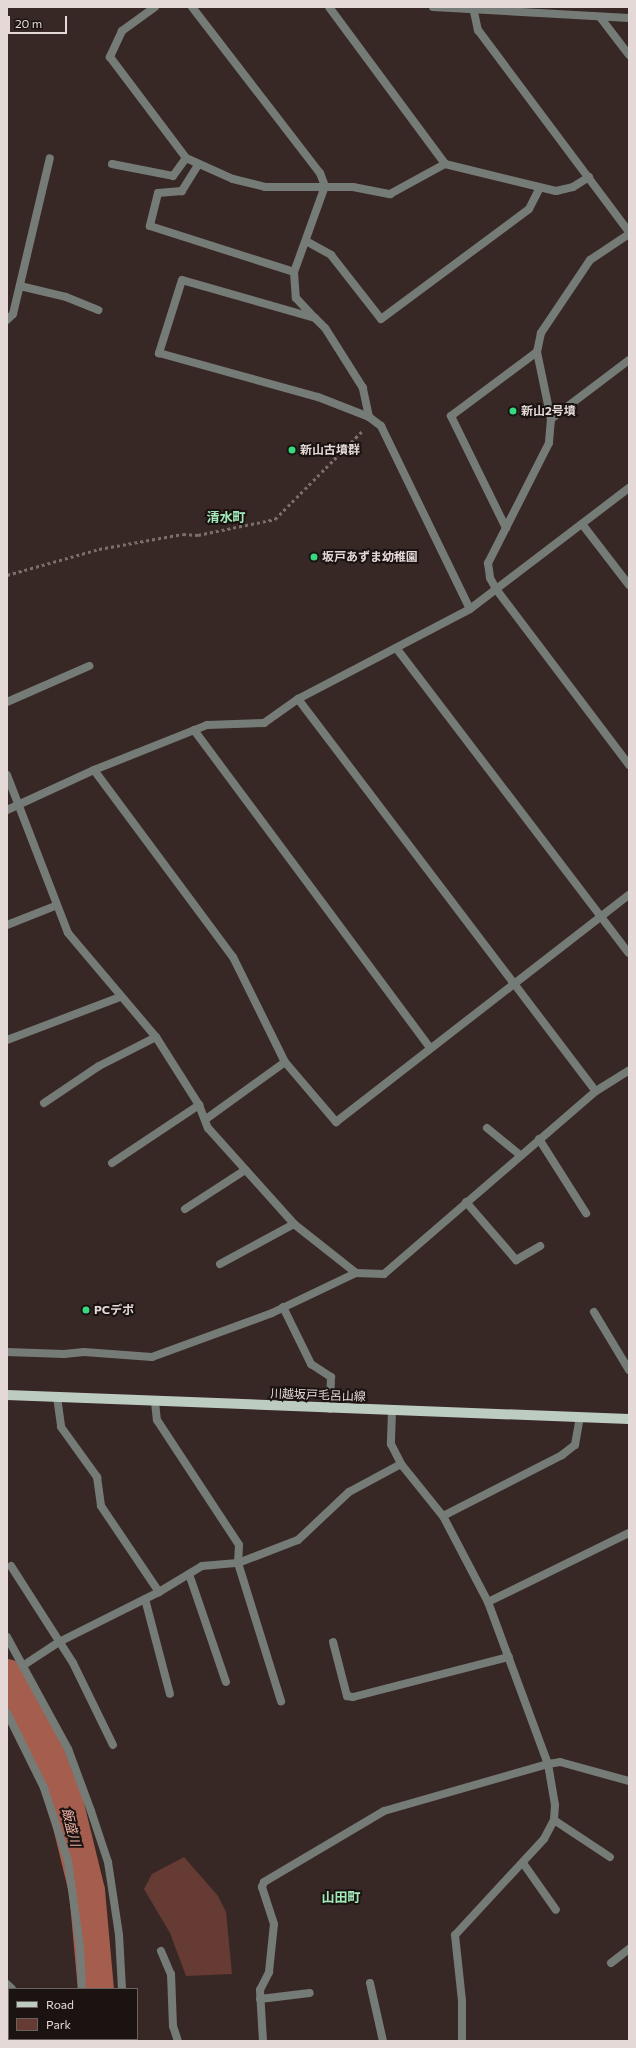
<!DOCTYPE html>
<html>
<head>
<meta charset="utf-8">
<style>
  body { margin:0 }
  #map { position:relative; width:636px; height:2048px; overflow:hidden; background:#382825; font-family:Commissioner,"Noto Sans JP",sans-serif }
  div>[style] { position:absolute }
  .green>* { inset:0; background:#653b33 }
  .river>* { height:36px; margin:-18px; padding:0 18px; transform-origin:18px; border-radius:18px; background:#a55d4e }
  .path>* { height:2.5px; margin-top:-1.25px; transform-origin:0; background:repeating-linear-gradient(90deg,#7c6e6b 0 3px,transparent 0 6px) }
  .service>* { height:8px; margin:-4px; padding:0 4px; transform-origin:4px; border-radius:4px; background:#757c77 }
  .minor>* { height:8px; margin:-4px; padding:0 4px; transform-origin:4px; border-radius:4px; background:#757c77 }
  .primary>* { height:10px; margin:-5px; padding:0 5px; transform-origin:5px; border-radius:5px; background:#bdccc1 }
  .dots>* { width:11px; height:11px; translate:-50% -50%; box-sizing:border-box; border:2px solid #1a1311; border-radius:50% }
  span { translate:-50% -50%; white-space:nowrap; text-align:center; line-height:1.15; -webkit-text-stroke:4px #1a1311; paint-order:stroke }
  .poi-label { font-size:12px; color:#e4d9d7; font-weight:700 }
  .left { translate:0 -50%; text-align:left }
  .street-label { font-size:12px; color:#e4d9d7 }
  .neighbourhood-label { font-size:13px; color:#a1e9b8; font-weight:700 }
  .water-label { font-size:13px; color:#f2b3a5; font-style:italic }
  .frame { position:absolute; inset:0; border:8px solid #e4d9d7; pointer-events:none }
  .legend { position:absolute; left:8px; top:1988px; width:130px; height:52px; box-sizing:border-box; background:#1a1311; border:1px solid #6b6260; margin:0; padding:5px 7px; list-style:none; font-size:12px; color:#e4d9d7 }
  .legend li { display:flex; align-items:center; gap:8px; height:20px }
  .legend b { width:20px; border:1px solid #6b6260 }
  .scale { position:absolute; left:8px; top:16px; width:59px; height:18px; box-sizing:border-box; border:2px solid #e4d9d7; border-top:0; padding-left:5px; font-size:12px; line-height:14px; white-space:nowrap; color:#e4d9d7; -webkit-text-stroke:3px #1a1311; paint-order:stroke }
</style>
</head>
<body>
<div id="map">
  <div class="green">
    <i style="clip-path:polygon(184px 1857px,218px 1896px,226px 1912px,232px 1974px,186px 1976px,170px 1933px,144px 1889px,152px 1874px)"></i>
  </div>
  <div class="river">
    <i style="left:7px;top:1677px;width:66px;rotate:61.1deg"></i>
    <i style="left:39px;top:1735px;width:71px;rotate:68.5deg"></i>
    <i style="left:65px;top:1801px;width:93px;rotate:76.3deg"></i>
    <i style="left:87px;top:1891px;width:98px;rotate:84.8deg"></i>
    <i style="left:97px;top:2041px;width:2px;rotate:-90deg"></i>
  </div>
  <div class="path">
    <i style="left:7px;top:575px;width:96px;rotate:-15.8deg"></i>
    <i style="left:99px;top:549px;width:85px;rotate:-10.1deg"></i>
    <i style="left:183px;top:534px;width:15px;rotate:4deg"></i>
    <i style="left:198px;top:535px;width:79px;rotate:-11.7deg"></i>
    <i style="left:275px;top:519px;width:125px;rotate:-45.3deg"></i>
  </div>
  <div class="service">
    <i style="left:112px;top:164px;width:62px;rotate:11.1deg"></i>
    <i style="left:173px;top:176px;width:22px;rotate:-54deg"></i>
    <i style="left:20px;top:286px;width:47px;rotate:13.4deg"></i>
    <i style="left:66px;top:297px;width:35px;rotate:22deg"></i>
    <i style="left:7px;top:702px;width:90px;rotate:-23.7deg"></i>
    <i style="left:44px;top:1103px;width:66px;rotate:-33.9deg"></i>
    <i style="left:99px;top:1066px;width:64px;rotate:-27deg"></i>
    <i style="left:487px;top:1128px;width:43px;rotate:39.3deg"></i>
    <i style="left:539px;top:1139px;width:88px;rotate:57.6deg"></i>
    <i style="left:112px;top:1163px;width:105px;rotate:-33.7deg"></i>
    <i style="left:466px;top:1202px;width:77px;rotate:49.2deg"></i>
    <i style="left:516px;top:1260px;width:28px;rotate:-30deg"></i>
    <i style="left:185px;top:1209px;width:72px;rotate:-33deg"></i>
    <i style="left:220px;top:1264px;width:84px;rotate:-28.4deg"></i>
    <i style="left:594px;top:1312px;width:68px;rotate:58.9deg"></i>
    <i style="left:238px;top:1563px;width:145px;rotate:72.7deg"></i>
    <i style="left:11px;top:1566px;width:115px;rotate:57.4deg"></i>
    <i style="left:73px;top:1663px;width:91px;rotate:64deg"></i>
    <i style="left:189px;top:1574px;width:114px;rotate:71.1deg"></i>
    <i style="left:145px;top:1599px;width:98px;rotate:75.3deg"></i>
    <i style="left:333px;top:1642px;width:56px;rotate:75.5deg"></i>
    <i style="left:347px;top:1696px;width:6px;rotate:9deg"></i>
    <i style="left:353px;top:1697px;width:161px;rotate:-14.4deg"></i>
    <i style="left:554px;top:1820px;width:67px;rotate:33.5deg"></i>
    <i style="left:523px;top:1863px;width:57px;rotate:54.9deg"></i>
    <i style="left:161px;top:1951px;width:25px;rotate:67deg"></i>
    <i style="left:171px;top:1974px;width:52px;rotate:87.8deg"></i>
    <i style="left:173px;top:2026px;width:16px;rotate:72deg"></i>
    <i style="left:370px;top:1983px;width:59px;rotate:77.4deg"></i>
    <i style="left:260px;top:1999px;width:50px;rotate:-6.8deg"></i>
  </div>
  <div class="minor">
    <i style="left:155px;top:7px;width:41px;rotate:144deg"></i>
    <i style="left:122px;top:31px;width:29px;rotate:115deg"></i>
    <i style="left:110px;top:57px;width:126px;rotate:53deg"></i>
    <i style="left:186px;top:158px;width:51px;rotate:24.1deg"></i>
    <i style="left:233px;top:179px;width:33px;rotate:14deg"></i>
    <i style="left:265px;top:187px;width:88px"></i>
    <i style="left:353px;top:187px;width:38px;rotate:11deg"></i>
    <i style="left:390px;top:194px;width:63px;rotate:-28.6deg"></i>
    <i style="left:445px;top:164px;width:114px;rotate:13.7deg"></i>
    <i style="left:556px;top:191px;width:17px;rotate:-13deg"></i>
    <i style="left:573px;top:187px;width:19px;rotate:-32deg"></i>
    <i style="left:192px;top:7px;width:210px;rotate:52.4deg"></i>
    <i style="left:320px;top:173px;width:14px;rotate:69deg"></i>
    <i style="left:325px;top:186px;width:91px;rotate:109.8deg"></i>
    <i style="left:294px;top:272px;width:26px;rotate:86deg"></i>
    <i style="left:296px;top:298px;width:26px;rotate:47deg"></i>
    <i style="left:329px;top:7px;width:195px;rotate:53.5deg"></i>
    <i style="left:433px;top:7px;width:196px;rotate:3.2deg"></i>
    <i style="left:473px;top:7px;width:24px;rotate:78deg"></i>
    <i style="left:478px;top:30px;width:252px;rotate:53.2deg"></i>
    <i style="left:600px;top:17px;width:48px;rotate:52.7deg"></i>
    <i style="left:198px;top:165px;width:31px;rotate:122deg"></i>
    <i style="left:182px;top:191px;width:24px;rotate:175deg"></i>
    <i style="left:158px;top:193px;width:34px;rotate:104deg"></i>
    <i style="left:150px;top:226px;width:151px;rotate:17.7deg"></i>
    <i style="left:629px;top:234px;width:47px;rotate:146.3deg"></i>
    <i style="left:590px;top:260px;width:88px;rotate:123.9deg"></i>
    <i style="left:541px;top:333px;width:19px;rotate:102deg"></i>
    <i style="left:537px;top:352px;width:68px;rotate:78.2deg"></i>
    <i style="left:551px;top:419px;width:24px;rotate:95deg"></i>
    <i style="left:549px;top:443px;width:135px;rotate:116.9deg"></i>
    <i style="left:488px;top:563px;width:15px;rotate:82deg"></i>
    <i style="left:490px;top:578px;width:13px;rotate:61deg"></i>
    <i style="left:496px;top:589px;width:221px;rotate:52.9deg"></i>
    <i style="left:306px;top:241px;width:29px;rotate:29deg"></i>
    <i style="left:331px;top:255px;width:81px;rotate:52deg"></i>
    <i style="left:381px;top:319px;width:184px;rotate:-36.6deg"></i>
    <i style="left:529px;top:209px;width:22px;rotate:-63deg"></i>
    <i style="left:7px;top:320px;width:8px;rotate:-45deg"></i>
    <i style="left:13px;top:314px;width:160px;rotate:-76.7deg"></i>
    <i style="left:369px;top:417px;width:30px;rotate:-102deg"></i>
    <i style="left:363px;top:388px;width:71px;rotate:-122.3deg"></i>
    <i style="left:325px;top:328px;width:14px;rotate:-135deg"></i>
    <i style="left:315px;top:318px;width:138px;rotate:-164.1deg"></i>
    <i style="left:182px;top:280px;width:77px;rotate:107.5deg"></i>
    <i style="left:159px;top:353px;width:165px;rotate:15.5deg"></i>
    <i style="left:318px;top:397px;width:55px;rotate:21.4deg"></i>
    <i style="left:369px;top:417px;width:15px;rotate:37deg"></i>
    <i style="left:381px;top:426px;width:203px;rotate:64.1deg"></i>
    <i style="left:551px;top:419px;width:98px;rotate:-37.1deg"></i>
    <i style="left:582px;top:524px;width:77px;rotate:52.4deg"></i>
    <i style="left:506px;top:528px;width:125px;rotate:-116.2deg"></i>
    <i style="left:451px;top:416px;width:107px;rotate:-36.7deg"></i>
    <i style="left:397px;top:649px;width:382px;rotate:52.7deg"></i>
    <i style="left:298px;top:699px;width:492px;rotate:52.8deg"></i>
    <i style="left:194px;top:730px;width:395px;rotate:53.4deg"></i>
    <i style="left:94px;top:770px;width:233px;rotate:53.4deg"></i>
    <i style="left:233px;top:957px;width:117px;rotate:63.7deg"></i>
    <i style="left:285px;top:1062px;width:79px;rotate:49.6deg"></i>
    <i style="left:336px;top:1122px;width:371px;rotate:-37.8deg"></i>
    <i style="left:7px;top:775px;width:169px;rotate:68.9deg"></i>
    <i style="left:68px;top:933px;width:136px;rotate:49.8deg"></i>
    <i style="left:156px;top:1037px;width:80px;rotate:57.7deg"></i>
    <i style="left:199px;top:1105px;width:25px;rotate:69deg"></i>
    <i style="left:208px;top:1128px;width:129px;rotate:48.1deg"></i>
    <i style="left:294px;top:1224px;width:79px;rotate:38.3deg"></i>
    <i style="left:356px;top:1273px;width:28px;rotate:2deg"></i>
    <i style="left:384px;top:1274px;width:280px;rotate:-40.8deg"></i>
    <i style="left:596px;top:1091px;width:39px;rotate:-32deg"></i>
    <i style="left:7px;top:810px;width:96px;rotate:-24.7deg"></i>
    <i style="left:94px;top:770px;width:122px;rotate:-21.7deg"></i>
    <i style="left:207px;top:725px;width:57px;rotate:-2deg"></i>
    <i style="left:264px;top:723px;width:42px;rotate:-35.2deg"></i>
    <i style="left:298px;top:699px;width:194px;rotate:-27.6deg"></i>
    <i style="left:470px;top:609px;width:200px;rotate:-37.3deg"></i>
    <i style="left:7px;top:925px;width:52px;rotate:-21.6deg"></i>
    <i style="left:7px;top:1040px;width:121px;rotate:-20.8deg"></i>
    <i style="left:206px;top:1119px;width:97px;rotate:-35.8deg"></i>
    <i style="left:283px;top:1307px;width:64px;rotate:63.8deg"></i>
    <i style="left:311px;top:1364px;width:24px;rotate:33deg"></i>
    <i style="left:331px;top:1377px;width:32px;rotate:92deg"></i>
    <i style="left:7px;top:1352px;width:57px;rotate:2deg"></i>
    <i style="left:64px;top:1354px;width:20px;rotate:-6deg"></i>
    <i style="left:84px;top:1352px;width:68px;rotate:4.2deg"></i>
    <i style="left:152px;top:1357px;width:128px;rotate:-20.1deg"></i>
    <i style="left:272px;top:1313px;width:93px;rotate:-25.5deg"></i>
    <i style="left:57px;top:1397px;width:30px;rotate:82deg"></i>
    <i style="left:61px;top:1427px;width:62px;rotate:54.2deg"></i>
    <i style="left:97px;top:1477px;width:29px;rotate:82deg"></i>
    <i style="left:101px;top:1506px;width:104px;rotate:56deg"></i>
    <i style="left:155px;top:1402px;width:18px;rotate:84deg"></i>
    <i style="left:157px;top:1420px;width:149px;rotate:56.7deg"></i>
    <i style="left:239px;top:1545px;width:18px;rotate:93deg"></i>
    <i style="left:392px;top:1411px;width:33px;rotate:92deg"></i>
    <i style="left:391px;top:1444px;width:22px;rotate:63deg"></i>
    <i style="left:401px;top:1464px;width:67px;rotate:51.1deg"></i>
    <i style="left:443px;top:1516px;width:97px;rotate:62.4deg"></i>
    <i style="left:488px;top:1602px;width:173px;rotate:69.7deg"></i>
    <i style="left:548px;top:1764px;width:42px;rotate:80.3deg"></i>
    <i style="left:555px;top:1805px;width:15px;rotate:94deg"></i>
    <i style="left:554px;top:1820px;width:21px;rotate:118deg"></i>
    <i style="left:544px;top:1839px;width:131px;rotate:132.8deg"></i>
    <i style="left:455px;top:1935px;width:66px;rotate:83.9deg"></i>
    <i style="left:462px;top:2001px;width:40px;rotate:90deg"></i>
    <i style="left:443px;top:1516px;width:134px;rotate:-27.1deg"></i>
    <i style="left:562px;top:1455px;width:16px;rotate:-38deg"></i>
    <i style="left:575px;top:1445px;width:28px;rotate:-80deg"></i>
    <i style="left:488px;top:1602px;width:157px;rotate:-26.1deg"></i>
    <i style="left:7px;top:1637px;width:128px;rotate:61.4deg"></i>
    <i style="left:68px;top:1749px;width:66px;rotate:69.6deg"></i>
    <i style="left:91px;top:1811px;width:54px;rotate:71.6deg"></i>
    <i style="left:108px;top:1862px;width:74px;rotate:81.4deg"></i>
    <i style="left:119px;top:1935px;width:54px;rotate:86.8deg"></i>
    <i style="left:24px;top:1665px;width:42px;rotate:-33.3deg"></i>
    <i style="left:59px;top:1642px;width:112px;rotate:-26.6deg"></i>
    <i style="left:159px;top:1592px;width:50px;rotate:-31.2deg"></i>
    <i style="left:202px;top:1566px;width:36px;rotate:-5deg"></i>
    <i style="left:238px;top:1563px;width:64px;rotate:-21deg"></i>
    <i style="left:298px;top:1540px;width:70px;rotate:-43.3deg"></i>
    <i style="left:349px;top:1492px;width:59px;rotate:-28.3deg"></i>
    <i style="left:7px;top:1713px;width:84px;rotate:63.7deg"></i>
    <i style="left:44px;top:1788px;width:77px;rotate:71.8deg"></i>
    <i style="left:68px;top:1861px;width:87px;rotate:82.1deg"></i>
    <i style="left:80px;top:1947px;width:42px;rotate:87.3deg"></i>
    <i style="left:611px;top:1963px;width:23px;rotate:-38deg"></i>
    <i style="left:7px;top:1984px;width:7px;rotate:45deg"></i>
    <i style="left:63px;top:2039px;width:3px;rotate:45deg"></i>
    <i style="left:82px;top:2039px;width:2px;rotate:90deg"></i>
    <i style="left:122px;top:2041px;width:2px;rotate:-90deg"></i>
    <i style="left:263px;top:2041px;width:51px;rotate:-93.4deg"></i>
    <i style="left:260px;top:1990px;width:20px;rotate:-63deg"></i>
    <i style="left:269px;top:1972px;width:48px;rotate:-84.1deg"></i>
    <i style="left:274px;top:1924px;width:39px;rotate:-108deg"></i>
    <i style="left:262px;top:1887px;width:5px;rotate:-68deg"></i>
    <i style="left:264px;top:1882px;width:139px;rotate:-30.6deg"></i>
    <i style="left:384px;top:1811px;width:171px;rotate:-16deg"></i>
    <i style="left:548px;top:1764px;width:12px;rotate:-9deg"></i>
    <i style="left:560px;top:1762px;width:72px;rotate:15.4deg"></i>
  </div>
  <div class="primary">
    <i style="left:7px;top:1395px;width:622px;rotate:2.21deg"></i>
  </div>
  <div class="dots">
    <i style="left:513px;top:411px;background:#36d880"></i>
    <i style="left:292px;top:450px;background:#36d880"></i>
    <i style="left:314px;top:557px;background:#36d880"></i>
    <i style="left:86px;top:1310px;background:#36d880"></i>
  </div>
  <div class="poi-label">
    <span class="left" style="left:521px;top:411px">新山2号墳</span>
    <span class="left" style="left:300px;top:450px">新山古墳群</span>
    <span class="left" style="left:322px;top:557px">坂戸あずま幼稚園</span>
    <span class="left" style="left:94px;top:1310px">PCデポ</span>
  </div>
  <div class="street-label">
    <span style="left:318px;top:1395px;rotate:2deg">川越坂戸毛呂山線</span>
  </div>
  <div class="neighbourhood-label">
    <span style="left:226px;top:517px">清水町</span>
    <span style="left:341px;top:1897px">山田町</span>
  </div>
  <div class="water-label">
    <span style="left:71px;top:1827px;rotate:76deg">飯盛川</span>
  </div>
  <div class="frame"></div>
  <ul class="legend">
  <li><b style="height:5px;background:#bdccc1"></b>Road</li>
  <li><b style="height:11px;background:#653b33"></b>Park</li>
  </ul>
  <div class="scale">20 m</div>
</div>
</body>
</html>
